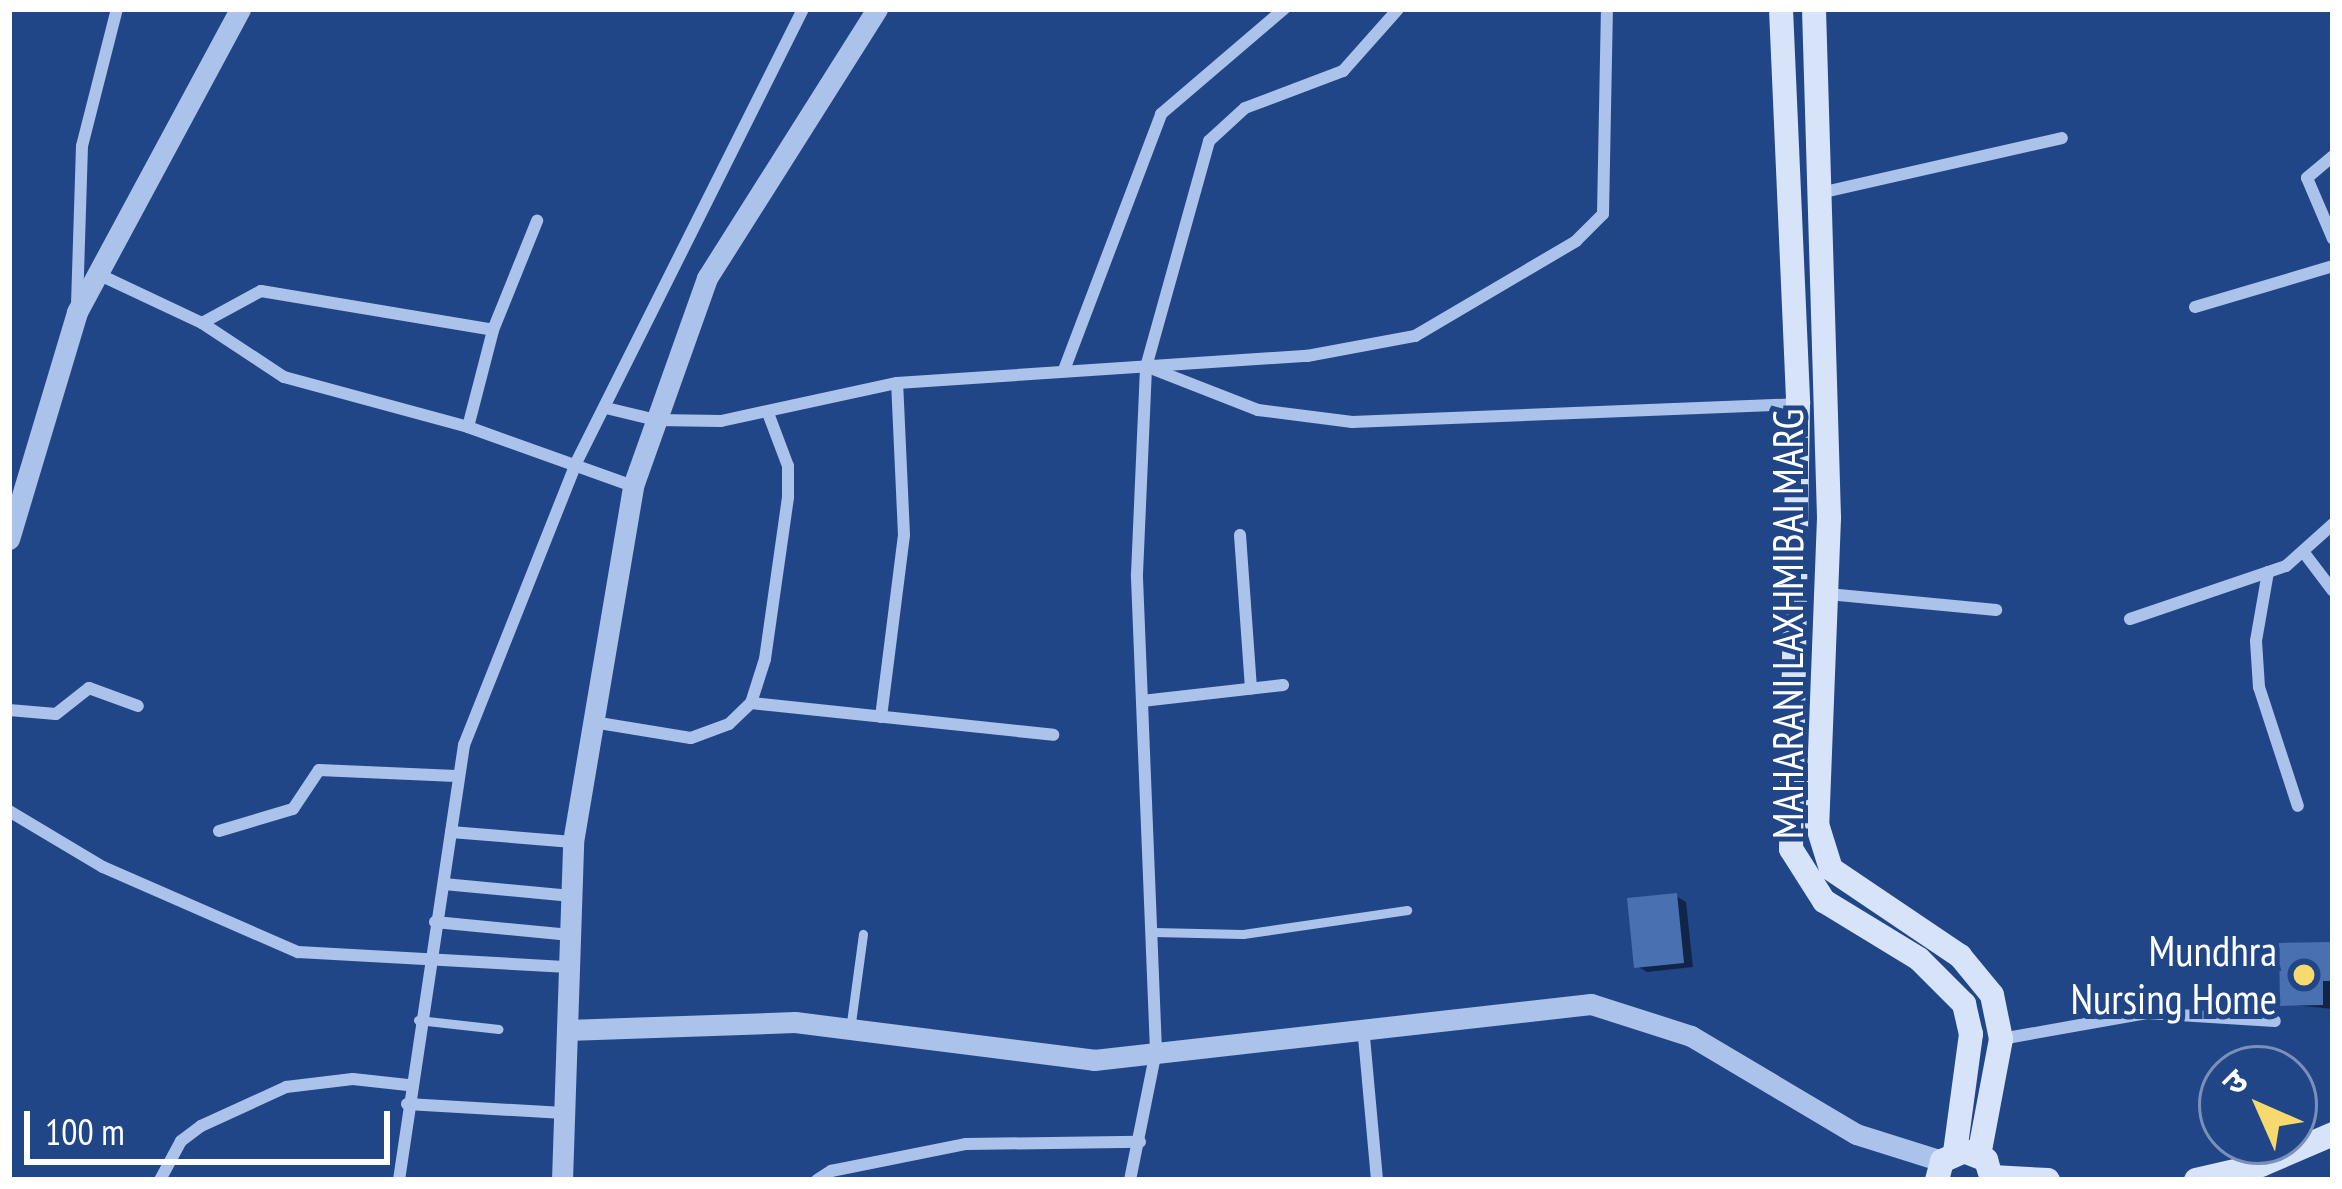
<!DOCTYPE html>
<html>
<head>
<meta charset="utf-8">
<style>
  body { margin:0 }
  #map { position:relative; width:2342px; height:1189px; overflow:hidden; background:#214688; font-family:"PT Sans Narrow","Noto Sans Devanagari",sans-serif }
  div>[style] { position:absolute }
  .shadow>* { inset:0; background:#0007 }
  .building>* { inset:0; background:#4970b0 }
  .service>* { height:9px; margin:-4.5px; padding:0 4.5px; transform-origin:4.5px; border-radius:4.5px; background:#abc3ea }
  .minor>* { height:12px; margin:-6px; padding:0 6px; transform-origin:6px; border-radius:6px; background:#abc3ea }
  .tertiary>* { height:21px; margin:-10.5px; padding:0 10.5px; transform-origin:10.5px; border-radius:10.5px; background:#abc3ea }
  .secondary>* { height:24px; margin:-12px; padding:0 12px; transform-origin:12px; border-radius:12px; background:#d7e3f8 }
  .dots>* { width:33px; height:33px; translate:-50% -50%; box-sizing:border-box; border:6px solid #214688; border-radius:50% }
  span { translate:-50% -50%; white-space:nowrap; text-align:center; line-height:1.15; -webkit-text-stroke:10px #214688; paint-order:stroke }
  .street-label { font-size:42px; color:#fff }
  .poi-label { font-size:42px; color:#fff }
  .right { translate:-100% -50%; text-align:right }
  .frame { position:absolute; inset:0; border:12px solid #fff; pointer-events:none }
  .north { position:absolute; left:2198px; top:1045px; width:120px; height:120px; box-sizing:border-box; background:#214688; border:3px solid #7a90b8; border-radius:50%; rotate:315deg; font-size:33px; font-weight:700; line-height:48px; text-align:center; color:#fff }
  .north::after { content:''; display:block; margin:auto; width:42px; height:54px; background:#f7d96d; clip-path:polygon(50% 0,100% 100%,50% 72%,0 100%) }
  .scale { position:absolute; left:24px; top:1111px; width:366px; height:54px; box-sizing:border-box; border:6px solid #fff; border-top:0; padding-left:15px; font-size:36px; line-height:42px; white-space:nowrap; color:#fff; -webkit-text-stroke:9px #214688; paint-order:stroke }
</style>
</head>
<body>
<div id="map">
  <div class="shadow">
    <i style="clip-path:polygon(1676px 896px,1686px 902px,1693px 967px,1647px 972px,1637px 966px)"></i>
    <i style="clip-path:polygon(2333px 945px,2333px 1009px,2283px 1004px)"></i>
  </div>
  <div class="building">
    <i style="clip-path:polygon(1677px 893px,1684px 963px,1634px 968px,1627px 898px)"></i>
    <i style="clip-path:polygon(2333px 942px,2333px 981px,2323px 981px,2323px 1005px,2280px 1006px,2279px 943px)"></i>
  </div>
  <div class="service">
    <i style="left:1153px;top:932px;width:90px;rotate:1.3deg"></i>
    <i style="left:1243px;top:934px;width:166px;rotate:-8.3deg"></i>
    <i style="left:418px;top:1020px;width:81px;rotate:6.4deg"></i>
    <i style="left:850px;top:1030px;width:97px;rotate:-82.3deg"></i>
  </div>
  <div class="minor">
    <i style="left:2333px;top:156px;width:34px;rotate:140deg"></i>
    <i style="left:2307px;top:178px;width:66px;rotate:66.9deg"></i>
    <i style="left:1820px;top:193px;width:248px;rotate:-12.8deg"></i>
    <i style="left:100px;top:275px;width:113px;rotate:25.2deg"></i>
    <i style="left:202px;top:323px;width:98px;rotate:33.4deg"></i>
    <i style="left:284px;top:377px;width:191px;rotate:15.2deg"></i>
    <i style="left:468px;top:427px;width:175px;rotate:19.7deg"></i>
    <i style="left:77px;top:305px;width:159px;rotate:-88.2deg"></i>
    <i style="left:82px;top:146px;width:141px;rotate:-75.7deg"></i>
    <i style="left:2195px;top:307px;width:144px;rotate:-16.5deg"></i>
    <i style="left:202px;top:323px;width:67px;rotate:-28.5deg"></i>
    <i style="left:261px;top:291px;width:235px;rotate:9.5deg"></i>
    <i style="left:1153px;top:369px;width:113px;rotate:21.3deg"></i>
    <i style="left:1258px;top:410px;width:95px;rotate:7.3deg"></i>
    <i style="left:1352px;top:422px;width:446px;rotate:-2.3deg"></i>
    <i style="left:1064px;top:370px;width:274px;rotate:-69.2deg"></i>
    <i style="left:1161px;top:114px;width:162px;rotate:-40.5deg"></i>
    <i style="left:606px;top:408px;width:51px;rotate:13.5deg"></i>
    <i style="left:656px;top:420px;width:65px;rotate:0.9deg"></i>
    <i style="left:721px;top:421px;width:180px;rotate:-12.2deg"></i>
    <i style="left:897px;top:383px;width:411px;rotate:-3.8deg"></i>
    <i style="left:1307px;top:356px;width:110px;rotate:-10.5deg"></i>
    <i style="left:1415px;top:336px;width:187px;rotate:-30.5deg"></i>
    <i style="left:1576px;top:241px;width:38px;rotate:-45deg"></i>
    <i style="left:1603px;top:214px;width:205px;rotate:-88.9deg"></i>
    <i style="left:468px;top:427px;width:100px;rotate:-75.5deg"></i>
    <i style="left:493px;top:330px;width:118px;rotate:-68deg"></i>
    <i style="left:1240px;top:535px;width:154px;rotate:85.9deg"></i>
    <i style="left:2305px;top:554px;width:46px;rotate:52.9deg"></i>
    <i style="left:2268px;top:572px;width:70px;rotate:99.9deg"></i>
    <i style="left:2256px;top:641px;width:46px;rotate:86.3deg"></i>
    <i style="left:2259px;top:687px;width:125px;rotate:71.9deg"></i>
    <i style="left:1828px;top:594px;width:169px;rotate:5.4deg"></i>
    <i style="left:2130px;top:619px;width:165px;rotate:-18.8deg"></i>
    <i style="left:2286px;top:566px;width:63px;rotate:-41.8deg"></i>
    <i style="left:1142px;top:701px;width:142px;rotate:-6.5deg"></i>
    <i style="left:751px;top:703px;width:304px;rotate:6deg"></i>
    <i style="left:9px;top:710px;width:47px;rotate:4.9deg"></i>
    <i style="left:56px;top:714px;width:42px;rotate:-38.2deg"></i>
    <i style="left:89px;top:688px;width:52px;rotate:20.2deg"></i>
    <i style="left:881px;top:717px;width:183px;rotate:-82.8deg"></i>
    <i style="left:904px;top:535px;width:152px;rotate:-92.6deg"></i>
    <i style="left:593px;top:722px;width:99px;rotate:9.3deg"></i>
    <i style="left:691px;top:738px;width:40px;rotate:-20.2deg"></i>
    <i style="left:729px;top:724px;width:30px;rotate:-44deg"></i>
    <i style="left:751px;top:703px;width:46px;rotate:-72.3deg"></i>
    <i style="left:765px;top:659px;width:164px;rotate:-81.9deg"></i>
    <i style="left:788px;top:497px;width:31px;rotate:-90deg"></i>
    <i style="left:788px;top:466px;width:57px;rotate:-110.7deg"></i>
    <i style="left:9px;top:811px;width:109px;rotate:30.8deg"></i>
    <i style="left:103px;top:867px;width:213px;rotate:23.6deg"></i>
    <i style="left:298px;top:952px;width:271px;rotate:3.2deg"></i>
    <i style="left:219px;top:831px;width:77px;rotate:-16.6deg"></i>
    <i style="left:293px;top:809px;width:47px;rotate:-56.3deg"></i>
    <i style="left:319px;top:770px;width:137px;rotate:2.5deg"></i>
    <i style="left:451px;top:832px;width:122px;rotate:4.7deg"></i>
    <i style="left:444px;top:884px;width:128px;rotate:5.4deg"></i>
    <i style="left:435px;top:922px;width:136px;rotate:5.5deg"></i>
    <i style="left:1363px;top:1026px;width:155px;rotate:84.8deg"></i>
    <i style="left:2001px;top:1039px;width:148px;rotate:-10.1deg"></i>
    <i style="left:2147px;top:1013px;width:128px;rotate:3.6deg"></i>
    <i style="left:407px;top:1104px;width:157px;rotate:3.3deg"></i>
    <i style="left:160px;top:1180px;width:44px;rotate:-61.7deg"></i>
    <i style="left:181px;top:1141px;width:25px;rotate:-37deg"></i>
    <i style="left:201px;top:1126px;width:94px;rotate:-24.6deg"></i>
    <i style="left:286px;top:1087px;width:67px;rotate:-6.8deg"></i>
    <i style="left:353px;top:1079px;width:55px;rotate:6.2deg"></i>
    <i style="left:399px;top:1180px;width:440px;rotate:-81.5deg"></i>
    <i style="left:464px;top:745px;width:303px;rotate:-68.3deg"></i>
    <i style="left:576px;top:463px;width:508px;rotate:-63.43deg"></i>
    <i style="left:817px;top:1180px;width:17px;rotate:-33deg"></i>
    <i style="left:831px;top:1171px;width:138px;rotate:-11.3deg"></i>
    <i style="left:966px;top:1144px;width:174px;rotate:-0.7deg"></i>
    <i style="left:1130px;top:1180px;width:132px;rotate:-78.6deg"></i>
    <i style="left:1156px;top:1051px;width:477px;rotate:-92.3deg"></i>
    <i style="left:1137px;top:574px;width:207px;rotate:-87.5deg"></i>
    <i style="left:1146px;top:367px;width:235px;rotate:-74.4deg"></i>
    <i style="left:1209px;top:141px;width:49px;rotate:-42.5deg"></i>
    <i style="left:1245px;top:108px;width:105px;rotate:-20.7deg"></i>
    <i style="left:1343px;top:71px;width:83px;rotate:-48.4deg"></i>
  </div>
  <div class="tertiary">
    <i style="left:9px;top:539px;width:237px;rotate:-73.3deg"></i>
    <i style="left:77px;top:312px;width:344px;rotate:-61.7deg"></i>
    <i style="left:567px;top:1030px;width:228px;rotate:-2deg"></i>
    <i style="left:795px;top:1022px;width:301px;rotate:7.2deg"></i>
    <i style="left:1094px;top:1060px;width:500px;rotate:-6.43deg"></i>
    <i style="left:1591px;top:1004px;width:105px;rotate:17.7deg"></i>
    <i style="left:1691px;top:1036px;width:192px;rotate:30.7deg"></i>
    <i style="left:1856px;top:1134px;width:90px;rotate:17.4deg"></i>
    <i style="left:562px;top:1180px;width:338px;rotate:-88.1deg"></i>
    <i style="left:573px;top:842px;width:361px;rotate:-80.4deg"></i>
    <i style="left:633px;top:486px;width:221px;rotate:-70.4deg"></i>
    <i style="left:707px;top:278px;width:318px;rotate:-57.7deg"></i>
  </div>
  <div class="secondary">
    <i style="left:1781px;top:9px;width:395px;rotate:87.5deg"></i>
    <i style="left:1798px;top:404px;width:445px;rotate:90.9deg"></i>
    <i style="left:1791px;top:849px;width:62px;rotate:57.6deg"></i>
    <i style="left:1824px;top:901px;width:111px;rotate:31.4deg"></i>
    <i style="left:1919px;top:959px;width:64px;rotate:45deg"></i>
    <i style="left:1964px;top:1004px;width:31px;rotate:77deg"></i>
    <i style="left:1971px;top:1034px;width:119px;rotate:97.7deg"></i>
    <i style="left:1814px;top:9px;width:509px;rotate:88.31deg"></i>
    <i style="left:1829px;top:518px;width:306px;rotate:92.2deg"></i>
    <i style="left:1817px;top:824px;width:47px;rotate:72.7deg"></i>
    <i style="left:1831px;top:869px;width:156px;rotate:34deg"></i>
    <i style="left:1960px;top:956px;width:50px;rotate:50.6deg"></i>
    <i style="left:1992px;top:995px;width:45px;rotate:78.4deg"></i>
    <i style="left:2001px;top:1039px;width:118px;rotate:100.7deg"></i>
    <i style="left:1992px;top:1177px;width:56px;rotate:3.1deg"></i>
    <i style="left:1937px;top:1180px;width:20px;rotate:-75deg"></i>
    <i style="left:1942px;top:1161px;width:24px;rotate:-24deg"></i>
    <i style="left:1964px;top:1151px;width:24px;rotate:22deg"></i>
    <i style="left:1986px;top:1160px;width:21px;rotate:73deg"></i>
    <i style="left:2196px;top:1180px;width:67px;rotate:-13deg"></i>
    <i style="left:2261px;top:1165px;width:78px;rotate:-23.3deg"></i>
  </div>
  <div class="dots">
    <i style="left:2304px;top:975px;background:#f7d96d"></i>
  </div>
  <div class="street-label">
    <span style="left:1788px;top:624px;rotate:-90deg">MAHARANI LAXHMIBAI MARG</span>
  </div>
  <div class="poi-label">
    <span class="right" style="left:2277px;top:975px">Mundhra<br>Nursing Home</span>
  </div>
  <div class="frame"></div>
  <div class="north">उ</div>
  <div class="scale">100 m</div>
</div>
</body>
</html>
